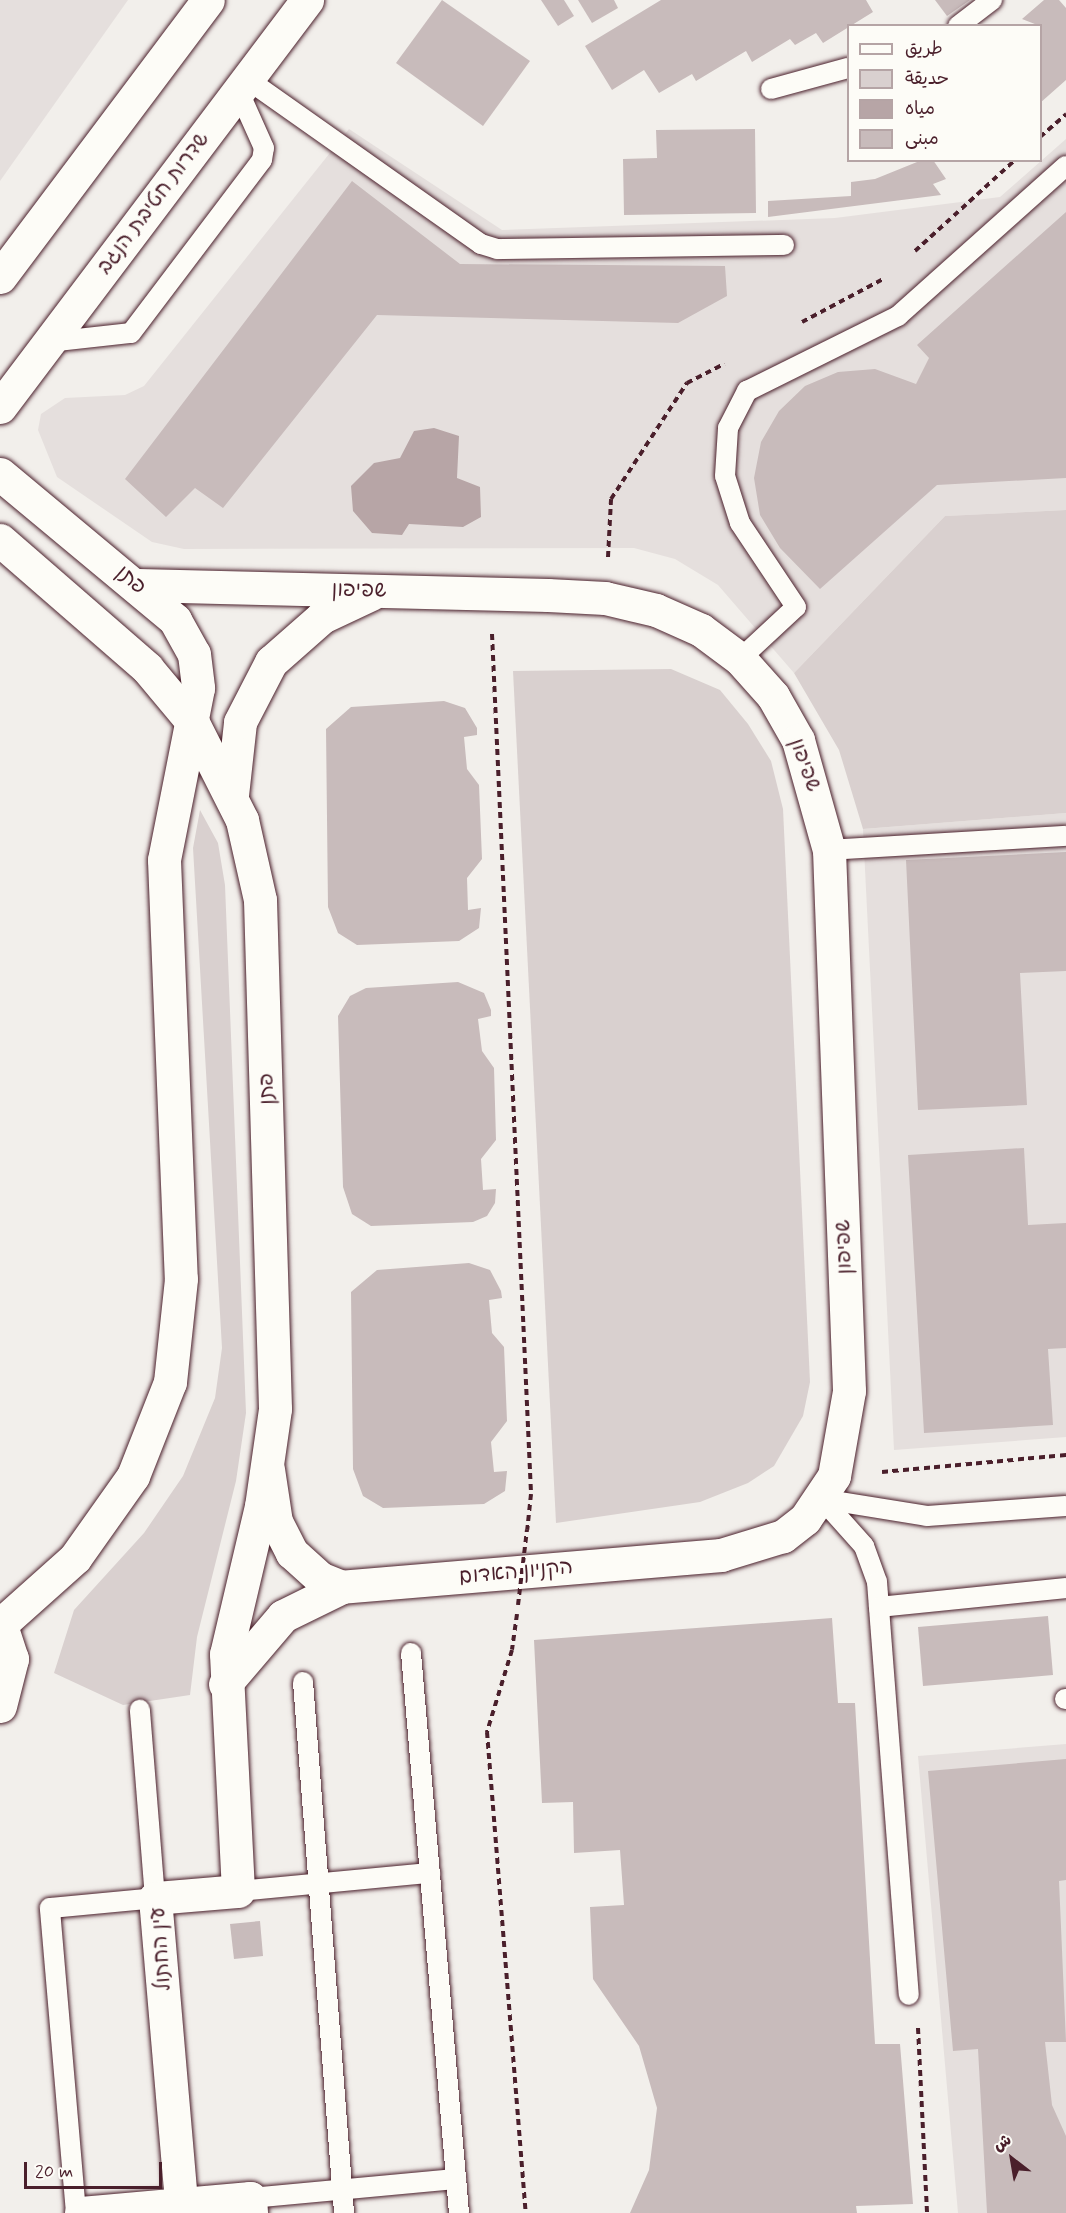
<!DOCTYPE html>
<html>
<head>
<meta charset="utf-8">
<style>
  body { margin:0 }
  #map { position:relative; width:1066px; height:2213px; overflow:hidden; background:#f2efeb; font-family:Mynerve,"Playpen Sans Arabic","Playpen Sans Hebrew",sans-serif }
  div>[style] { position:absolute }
  .built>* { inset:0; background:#e5dfdd }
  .green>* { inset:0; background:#d9d0cf }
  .water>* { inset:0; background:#b7a5a6 }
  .building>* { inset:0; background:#c8bbbb }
  .path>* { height:4px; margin-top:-2px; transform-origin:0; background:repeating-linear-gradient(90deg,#4a1f2b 0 6px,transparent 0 10.5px) }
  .roads { filter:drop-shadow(0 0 2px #4a1f2b) drop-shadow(0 0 2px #4a1f2b) }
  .lane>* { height:20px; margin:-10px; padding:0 10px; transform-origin:10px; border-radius:10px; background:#fdfcf7 }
  .street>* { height:33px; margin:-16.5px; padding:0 16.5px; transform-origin:16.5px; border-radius:16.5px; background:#fdfcf7 }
  .secondary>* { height:33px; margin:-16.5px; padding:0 16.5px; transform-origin:16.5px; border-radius:16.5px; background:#fdfcf7 }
  .path-bridge>* { height:4px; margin-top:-2px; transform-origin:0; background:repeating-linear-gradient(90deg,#4a1f2b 0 6px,transparent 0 10.5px) }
  span { translate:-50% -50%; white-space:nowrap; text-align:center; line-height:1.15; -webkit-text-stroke:4.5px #fdfcf7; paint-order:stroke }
  .street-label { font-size:21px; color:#4a1f2b }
  .legend { position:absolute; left:847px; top:24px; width:195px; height:138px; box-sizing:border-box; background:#fdfcf7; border:2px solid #b5a4a5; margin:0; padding:8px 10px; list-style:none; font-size:18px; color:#4a1f2b }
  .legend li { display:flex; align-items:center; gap:12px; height:30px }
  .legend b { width:30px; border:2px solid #b5a4a5 }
  .north { position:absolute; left:982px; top:2129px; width:60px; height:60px; -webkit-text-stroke:4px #fdfcf7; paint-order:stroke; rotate:329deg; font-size:16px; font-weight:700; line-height:24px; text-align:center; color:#4a1f2b }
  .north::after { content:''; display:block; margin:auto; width:21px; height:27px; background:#4a1f2b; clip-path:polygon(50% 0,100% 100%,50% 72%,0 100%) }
  .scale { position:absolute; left:24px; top:2162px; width:138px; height:27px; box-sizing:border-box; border:3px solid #4a1f2b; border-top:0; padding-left:8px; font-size:18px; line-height:21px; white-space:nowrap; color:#4a1f2b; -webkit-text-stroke:4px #fdfcf7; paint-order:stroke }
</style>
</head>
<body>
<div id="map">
  <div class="built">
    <i style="clip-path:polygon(0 0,128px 0,0 181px)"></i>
    <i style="clip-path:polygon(349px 129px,502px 230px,835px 218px,1000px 197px,1066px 139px,1066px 510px,945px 516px,794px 673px,718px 585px,675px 559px,634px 548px,184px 549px,152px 542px,57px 477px,38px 430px,41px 414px,65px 398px,125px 395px,144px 386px)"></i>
    <i style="clip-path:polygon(1066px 813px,1066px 1437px,894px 1450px,863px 829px)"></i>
    <i style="clip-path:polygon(1066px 1744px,1066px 2213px,958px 2213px,918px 1756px)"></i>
  </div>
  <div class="green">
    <i style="clip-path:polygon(1066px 510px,1066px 813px,863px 829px,839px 750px,794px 673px,945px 516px)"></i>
    <i style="clip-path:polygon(671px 669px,720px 690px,748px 724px,771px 761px,783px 809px,810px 1382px,803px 1416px,774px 1466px,748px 1483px,700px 1502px,556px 1523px,513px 671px)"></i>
    <i style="clip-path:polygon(200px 810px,218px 843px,225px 885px,246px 1413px,236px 1481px,197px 1637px,190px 1695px,123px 1705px,54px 1673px,74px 1610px,144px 1533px,183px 1476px,215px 1398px,222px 1348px,193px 848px)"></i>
  </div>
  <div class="water">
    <i style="clip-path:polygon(434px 428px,459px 436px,457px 478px,480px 487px,481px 517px,463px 527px,409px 524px,402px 535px,372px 533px,353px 511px,351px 486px,374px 463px,400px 458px,414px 431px)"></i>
  </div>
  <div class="building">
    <i style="clip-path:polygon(442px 0,530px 61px,483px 126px,396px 63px)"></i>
    <i style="clip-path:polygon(541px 0,564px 0,574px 16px,558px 26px)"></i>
    <i style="clip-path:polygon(578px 0,614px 0,618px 8px,592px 23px)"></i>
    <i style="clip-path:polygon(661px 0,866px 0,873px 12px,823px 43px,816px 33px,795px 45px,790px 39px,752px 62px,746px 51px,696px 81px,692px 74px,659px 93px,644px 70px,612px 90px,585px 46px)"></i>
    <i style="clip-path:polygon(935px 0,970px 0,947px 16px)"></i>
    <i style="clip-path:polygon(1044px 0,1059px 0,1066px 8px,1066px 80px,1040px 103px,1040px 26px,1022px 19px)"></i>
    <i style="clip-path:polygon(755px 129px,756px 213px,624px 215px,623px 159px,657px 158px,656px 130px)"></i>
    <i style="clip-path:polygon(922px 160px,933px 160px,946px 179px,933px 184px,941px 195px,768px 217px,768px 201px,851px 196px,851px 182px,875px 179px)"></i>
    <i style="clip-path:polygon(352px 181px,460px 264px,725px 266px,727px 296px,678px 323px,377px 315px,223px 508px,195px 488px,166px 517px,125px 479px)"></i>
    <i style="clip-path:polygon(1066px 212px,1066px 478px,937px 485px,820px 589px,780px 548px,760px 515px,754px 478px,761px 442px,779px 411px,805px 386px,838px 372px,875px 369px,916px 384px,929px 358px,917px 345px)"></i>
    <i style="clip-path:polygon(444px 701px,465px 708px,477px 728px,477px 735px,464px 737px,467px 769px,479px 785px,482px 859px,467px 878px,468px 910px,481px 908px,479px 928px,459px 941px,357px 945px,338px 933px,328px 907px,326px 729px,351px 707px)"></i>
    <i style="clip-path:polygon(1066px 852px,1066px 971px,1020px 973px,1027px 1105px,918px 1110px,906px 860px)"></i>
    <i style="clip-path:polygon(458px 982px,484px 993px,491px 1010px,491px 1016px,478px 1019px,482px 1051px,494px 1068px,496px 1140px,481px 1159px,483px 1190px,496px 1189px,495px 1203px,487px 1216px,473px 1222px,371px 1226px,352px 1214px,343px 1187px,338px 1016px,350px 996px,366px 988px)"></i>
    <i style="clip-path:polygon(1024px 1148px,1028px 1225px,1066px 1223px,1066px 1348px,1048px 1349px,1053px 1425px,924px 1433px,908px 1155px)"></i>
    <i style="clip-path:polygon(469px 1263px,490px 1270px,501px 1291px,502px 1298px,489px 1300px,492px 1333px,504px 1347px,507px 1421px,491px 1442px,494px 1472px,507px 1471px,505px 1491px,484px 1504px,383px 1508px,363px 1496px,353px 1469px,351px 1292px,377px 1270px)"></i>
    <i style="clip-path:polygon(1048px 1616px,1053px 1675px,923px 1686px,918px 1627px)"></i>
    <i style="clip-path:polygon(832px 1618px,838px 1703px,855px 1703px,875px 2044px,900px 2044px,913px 2204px,856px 2206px,857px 2213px,630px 2213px,649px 2170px,657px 2108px,639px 2046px,593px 1979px,590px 1907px,624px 1905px,620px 1850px,574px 1853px,573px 1802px,542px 1803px,534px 1640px)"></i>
    <i style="clip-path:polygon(1066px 1759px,1066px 1880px,1059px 1881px,1066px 2042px,1045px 2042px,1052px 2105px,1066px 2136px,1066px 2213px,987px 2213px,978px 2049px,953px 2051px,928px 1771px)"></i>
    <i style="clip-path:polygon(260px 1921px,263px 1956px,234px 1959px,230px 1924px)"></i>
  </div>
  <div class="path">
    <i style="left:1040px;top:137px;width:35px;rotate:-41deg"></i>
    <i style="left:915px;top:251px;width:135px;rotate:-42.3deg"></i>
    <i style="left:802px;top:322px;width:94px;rotate:-27.9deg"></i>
    <i style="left:608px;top:557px;width:58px;rotate:-87deg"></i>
    <i style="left:611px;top:499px;width:139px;rotate:-56.8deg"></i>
    <i style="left:687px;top:383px;width:42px;rotate:-27.2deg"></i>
    <i style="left:492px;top:634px;width:861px;rotate:87.4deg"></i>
    <i style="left:531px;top:1494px;width:36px;rotate:96deg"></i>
    <i style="left:882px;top:1472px;width:185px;rotate:-5.3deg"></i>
    <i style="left:517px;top:1614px;width:36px;rotate:98deg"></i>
    <i style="left:512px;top:1650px;width:86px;rotate:107deg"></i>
    <i style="left:487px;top:1732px;width:483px;rotate:85.4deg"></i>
    <i style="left:918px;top:2028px;width:185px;rotate:87.2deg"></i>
  </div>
  <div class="roads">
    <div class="lane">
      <i style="left:958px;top:26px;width:43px;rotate:-37.4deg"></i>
      <i style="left:247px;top:79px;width:286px;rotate:35.2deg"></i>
      <i style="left:481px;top:244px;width:17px;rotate:17deg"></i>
      <i style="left:497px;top:249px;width:287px;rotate:-0.8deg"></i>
      <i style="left:771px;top:89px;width:80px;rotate:-15.3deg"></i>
      <i style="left:49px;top:342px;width:82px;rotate:-6.3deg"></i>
      <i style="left:131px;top:333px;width:217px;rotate:-52.9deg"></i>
      <i style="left:262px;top:160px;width:12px;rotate:-81deg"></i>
      <i style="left:264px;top:148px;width:64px;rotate:-114.1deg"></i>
      <i style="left:740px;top:659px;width:76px;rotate:-42.9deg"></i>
      <i style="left:796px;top:607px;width:101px;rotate:-123.7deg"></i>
      <i style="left:740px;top:523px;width:49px;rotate:-107.7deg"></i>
      <i style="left:725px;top:476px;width:48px;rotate:-86.4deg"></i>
      <i style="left:728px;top:428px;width:42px;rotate:-62.8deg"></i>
      <i style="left:747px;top:391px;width:169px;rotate:-26.4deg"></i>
      <i style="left:898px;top:316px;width:225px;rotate:-41.8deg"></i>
      <i style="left:829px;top:850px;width:237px;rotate:-3.4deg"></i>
      <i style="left:822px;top:1499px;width:63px;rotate:48.2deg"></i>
      <i style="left:864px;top:1546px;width:38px;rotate:70deg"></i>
      <i style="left:877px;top:1582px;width:414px;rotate:85.6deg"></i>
      <i style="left:822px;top:1499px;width:106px;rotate:9.2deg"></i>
      <i style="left:927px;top:1516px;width:139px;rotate:-4.1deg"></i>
      <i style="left:879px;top:1607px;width:188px;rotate:-5.8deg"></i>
      <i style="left:411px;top:1653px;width:562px;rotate:85.1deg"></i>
      <i style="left:303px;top:1682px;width:533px;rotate:85.58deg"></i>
      <i style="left:1065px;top:1699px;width:1px"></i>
      <i style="left:238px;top:1891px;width:193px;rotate:-5.4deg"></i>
      <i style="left:250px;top:2198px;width:207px;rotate:-5.3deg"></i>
      <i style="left:76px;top:2213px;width:306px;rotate:-94.9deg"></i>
      <i style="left:50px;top:1908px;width:105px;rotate:-5.4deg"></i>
      <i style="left:155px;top:1898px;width:189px;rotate:-94.6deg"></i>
    </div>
    <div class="street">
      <i style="left:0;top:474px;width:228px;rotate:39.8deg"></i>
      <i style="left:175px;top:620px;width:39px;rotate:61deg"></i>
      <i style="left:194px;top:654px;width:34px;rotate:83deg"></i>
      <i style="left:198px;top:688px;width:175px;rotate:101.2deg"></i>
      <i style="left:164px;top:860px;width:419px;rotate:87.7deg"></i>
      <i style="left:181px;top:1279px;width:104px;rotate:96.1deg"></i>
      <i style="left:170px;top:1382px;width:101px;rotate:111.5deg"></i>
      <i style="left:133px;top:1476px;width:100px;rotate:125.3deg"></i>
      <i style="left:75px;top:1558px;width:101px;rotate:138.2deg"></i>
      <i style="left:0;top:540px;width:195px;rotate:41deg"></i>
      <i style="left:147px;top:668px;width:72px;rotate:50.1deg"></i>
      <i style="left:193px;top:723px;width:109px;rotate:63.2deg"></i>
      <i style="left:242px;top:820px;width:82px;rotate:77.3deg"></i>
      <i style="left:260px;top:900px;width:509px;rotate:88.31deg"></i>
      <i style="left:275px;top:1409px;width:98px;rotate:98.2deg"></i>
      <i style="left:261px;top:1506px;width:152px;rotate:103.3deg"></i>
      <i style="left:226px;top:1654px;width:237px;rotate:87.1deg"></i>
      <i style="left:238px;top:1891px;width:83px;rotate:175.2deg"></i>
      <i style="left:155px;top:1898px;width:307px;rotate:85.1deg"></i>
      <i style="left:138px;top:585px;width:410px;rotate:1.4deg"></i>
      <i style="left:548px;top:595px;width:57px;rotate:3deg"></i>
      <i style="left:605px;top:598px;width:52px;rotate:13.2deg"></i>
      <i style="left:656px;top:610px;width:49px;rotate:24deg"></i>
      <i style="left:701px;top:630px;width:49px;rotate:36.6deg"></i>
      <i style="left:740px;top:659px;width:50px;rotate:48.3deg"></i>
      <i style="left:773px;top:696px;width:51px;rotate:60.4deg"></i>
      <i style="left:798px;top:740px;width:114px;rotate:74.3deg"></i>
      <i style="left:829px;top:850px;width:541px;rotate:87.88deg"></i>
      <i style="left:849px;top:1391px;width:86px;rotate:100deg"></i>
      <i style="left:834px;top:1476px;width:52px;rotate:124deg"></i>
      <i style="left:805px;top:1519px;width:28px;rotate:142deg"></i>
      <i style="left:783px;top:1536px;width:65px;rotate:163deg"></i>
      <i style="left:721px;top:1555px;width:380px;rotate:175.2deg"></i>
      <i style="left:342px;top:1587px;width:24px;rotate:-158deg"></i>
      <i style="left:320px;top:1578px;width:38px;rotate:-138deg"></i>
      <i style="left:292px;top:1553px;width:35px;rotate:-117deg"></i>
      <i style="left:276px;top:1522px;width:54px;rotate:-98.6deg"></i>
      <i style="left:232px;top:795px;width:73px;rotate:-83.7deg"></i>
      <i style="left:240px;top:722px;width:68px;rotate:-62.7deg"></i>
      <i style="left:271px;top:662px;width:68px;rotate:-41.4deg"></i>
      <i style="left:322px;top:617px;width:54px;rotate:-25.1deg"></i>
      <i style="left:225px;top:1684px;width:89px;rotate:-49.5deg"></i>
      <i style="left:283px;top:1616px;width:66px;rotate:-26.2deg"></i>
      <i style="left:0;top:1706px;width:49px;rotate:-75.7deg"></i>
      <i style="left:12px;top:1659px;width:36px;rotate:-108deg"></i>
      <i style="left:81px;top:2213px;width:170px;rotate:-5.1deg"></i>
      <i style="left:250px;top:2198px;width:15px;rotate:86deg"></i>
    </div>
    <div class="secondary">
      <i style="left:0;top:277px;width:346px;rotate:-53.1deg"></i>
      <i style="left:0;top:407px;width:510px;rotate:-52.97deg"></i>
    </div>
  </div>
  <div class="path-bridge">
    <i style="left:518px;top:1605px;width:76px;rotate:-83.2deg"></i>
  </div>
  <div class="street-label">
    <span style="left:153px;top:203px;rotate:-53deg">שדרות חטיבת הנגב</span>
    <span style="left:131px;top:580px;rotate:40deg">פתן</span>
    <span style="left:359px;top:590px;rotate:1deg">שפיפון</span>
    <span style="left:805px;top:765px;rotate:70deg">שפיפון</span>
    <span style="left:267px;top:1089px;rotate:-92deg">פתן</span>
    <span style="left:844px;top:1247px;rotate:-92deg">שפיפון</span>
    <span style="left:516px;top:1572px;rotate:-5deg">הקניון האדום</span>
    <span style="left:161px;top:1949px;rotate:-94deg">עין החתול</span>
  </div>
  <ul class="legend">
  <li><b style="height:8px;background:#fdfcf7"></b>طريق</li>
  <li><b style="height:16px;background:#d9d0cf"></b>حديقة</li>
  <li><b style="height:16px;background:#b7a5a6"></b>مياه</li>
  <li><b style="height:16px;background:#c8bbbb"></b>مبنى</li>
  </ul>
  <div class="north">ش</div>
  <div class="scale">20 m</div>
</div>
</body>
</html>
